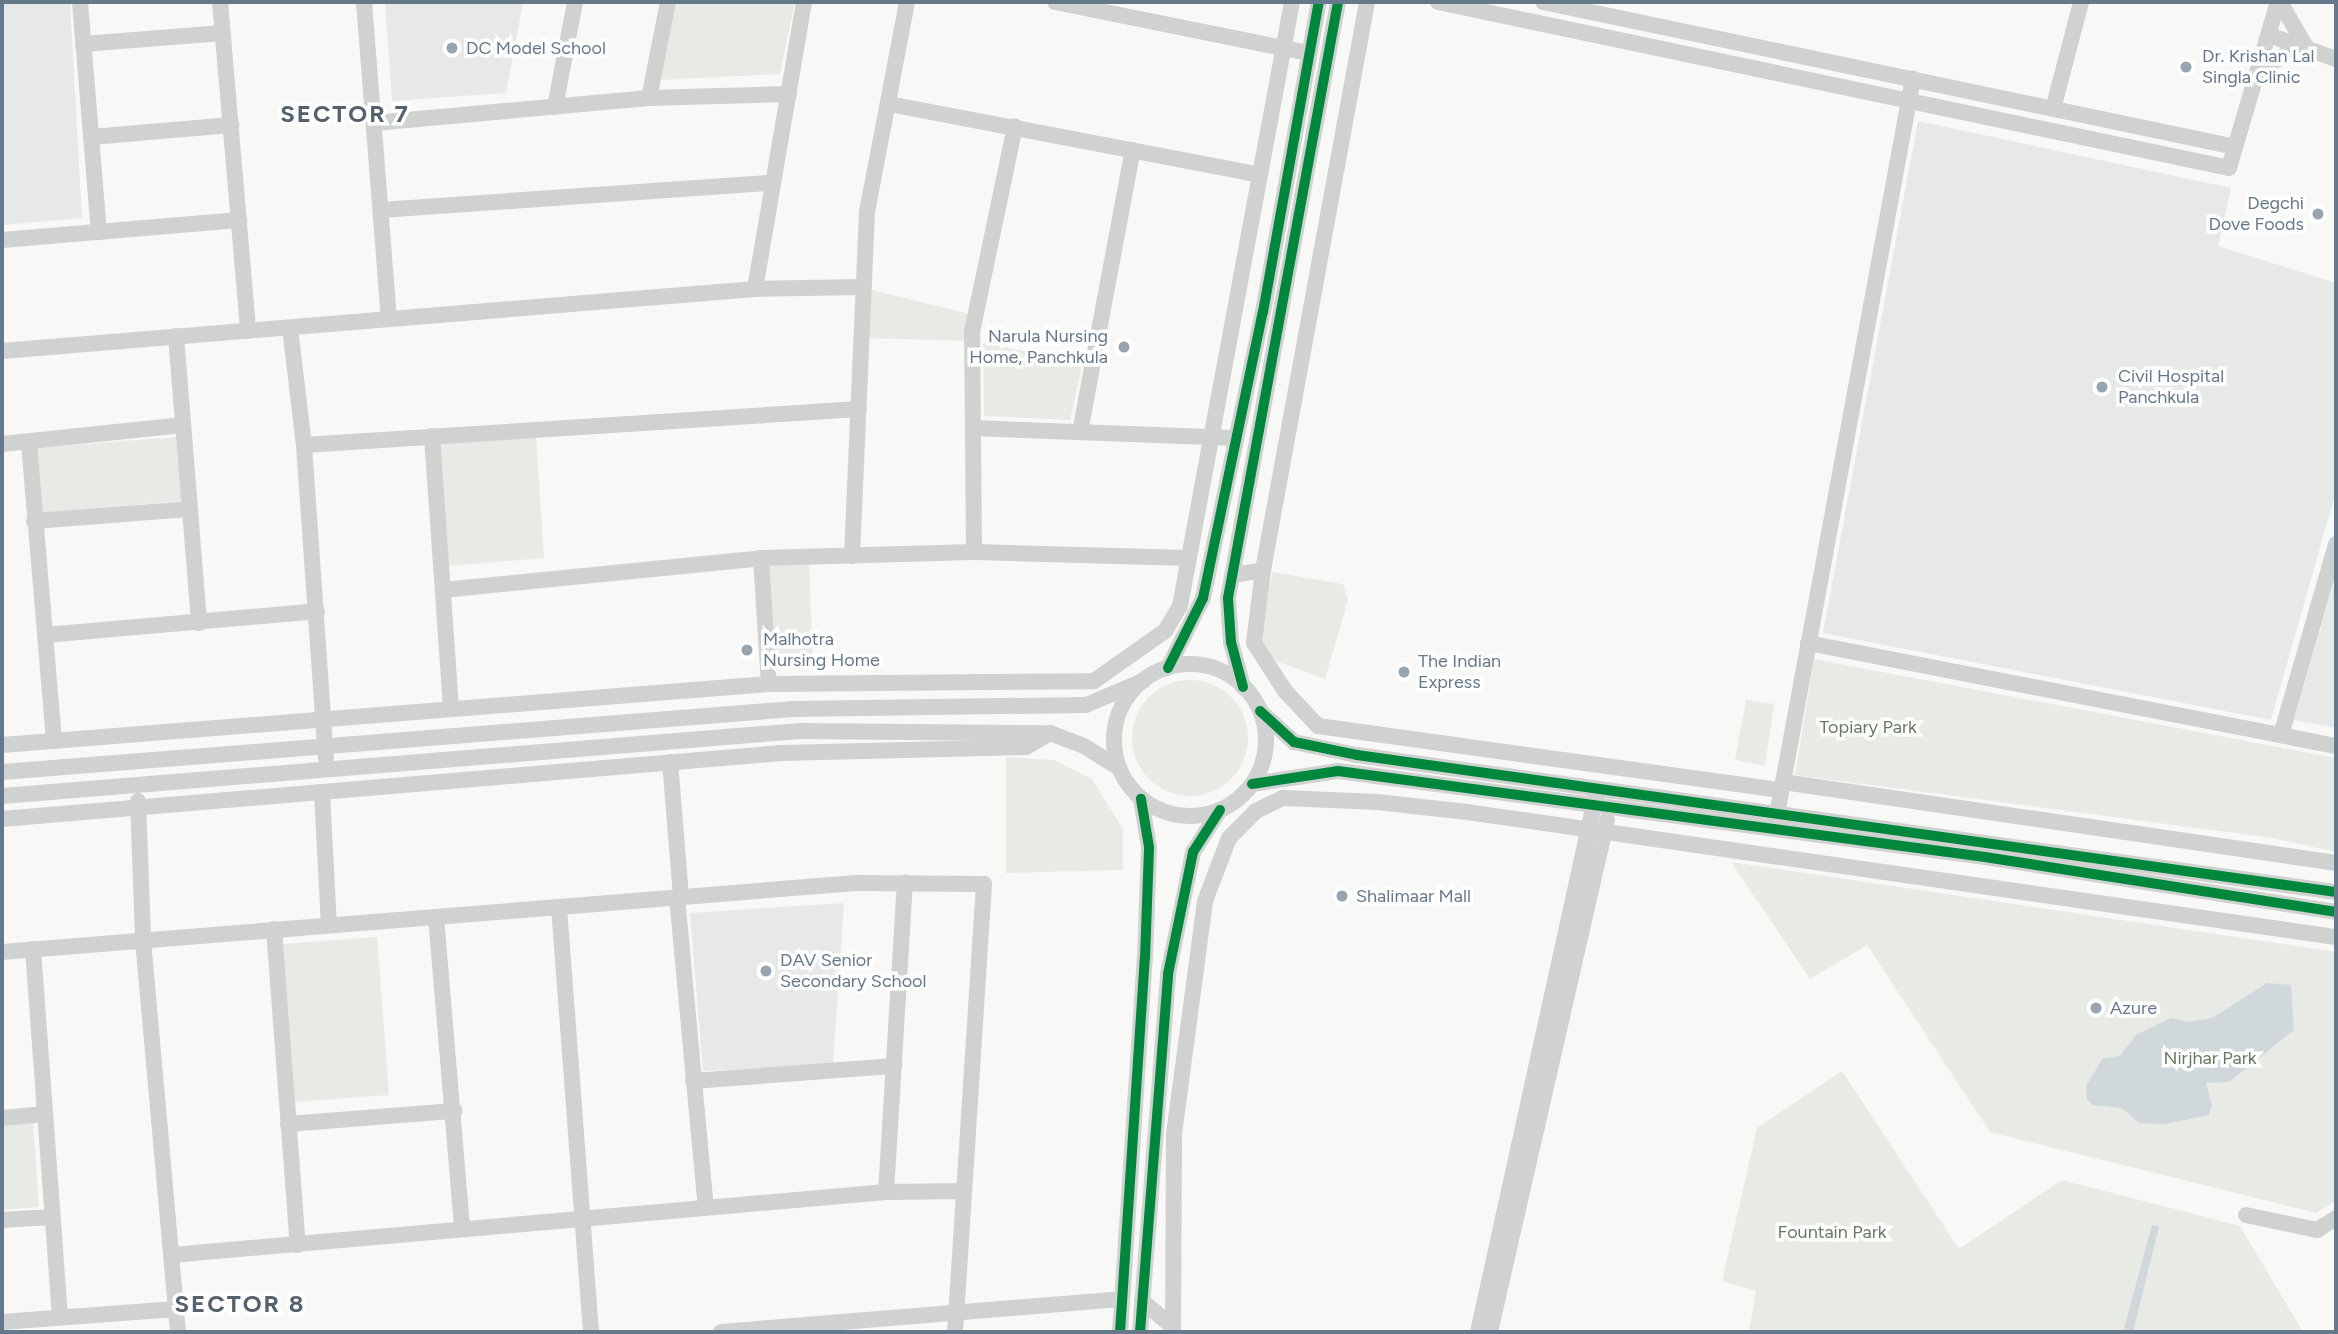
<!DOCTYPE html>
<html>
<head>
<meta charset="utf-8">
<style>
  body { margin:0 }
  #map { position:relative; width:2338px; height:1334px; overflow:hidden; background:#f8f8f7; font-family:Figtree,sans-serif }
  div>[style] { position:absolute }
  .built>* { inset:0; background:#e7e8e8 }
  .green>* { inset:0; background:#e8ebe5 }
  .round { border-radius:50% }
  .water>* { inset:0; background:#d0d8dc }
  .minor>* { height:16px; margin:-8px; padding:0 8px; transform-origin:8px; border-radius:8px; background:#d0d2d2 }
  .minor>.ring { margin:-8px; padding:0; box-sizing:content-box; background:none; border:16px solid #d0d2d2; border-radius:50% }
  .cycleway>* { height:10px; margin:-5px; padding:0 5px; transform-origin:5px; border-radius:5px; background:#00873e }
  .dots>* { width:19px; height:19px; translate:-50% -50%; box-sizing:border-box; border:4px solid #fff; border-radius:50% }
  span { translate:-50% -50%; white-space:nowrap; text-align:center; line-height:1.15; -webkit-text-stroke:7px #fff; paint-order:stroke }
  .poi-label { font-size:18px; color:#65798a }
  .left { translate:0 -50%; text-align:left }
  .right { translate:-100% -50%; text-align:right }
  .park-label { font-size:18px; color:#667a61 }
  .district-label { font-size:24px; color:#54626e; font-weight:700; letter-spacing:2px }
  .frame { position:absolute; inset:0; border:4px solid #65798a; pointer-events:none }
</style>
</head>
<body>
<div id="map">
  <div class="built">
    <i style="clip-path:polygon(2px 2px,70px 2px,82px 218px,2px 225px)"></i>
    <i style="clip-path:polygon(385px 2px,523px 2px,506px 93px,392px 101px)"></i>
    <i style="clip-path:polygon(1918px 121px,2231px 188px,2218px 246px,2336px 283px,2336px 491px,2271px 720px,1823px 633px)"></i>
    <i style="clip-path:polygon(2336px 576px,2336px 728px,2294px 720px)"></i>
    <i style="clip-path:polygon(844px 903px,833px 1065px,703px 1071px,690px 913px)"></i>
  </div>
  <div class="green">
    <i style="clip-path:polygon(676px 2px,795px 2px,780px 74px,660px 80px)"></i>
    <i style="clip-path:polygon(868px 289px,974px 315px,971px 341px,863px 338px)"></i>
    <i style="clip-path:polygon(983px 343px,1083px 362px,1070px 420px,984px 416px)"></i>
    <i style="clip-path:polygon(176px 437px,182px 501px,39px 513px,34px 448px)"></i>
    <i style="clip-path:polygon(536px 437px,544px 558px,449px 566px,439px 442px)"></i>
    <i style="clip-path:polygon(809px 557px,813px 669px,769px 670px,765px 558px)"></i>
    <i style="clip-path:polygon(1272px 572px,1343px 584px,1348px 600px,1325px 679px,1276px 661px,1260px 645px)"></i>
    <i style="clip-path:polygon(1814px 659px,2336px 758px,2336px 852px,2272px 838px,1795px 775px)"></i>
    <i class="round" style="left:1132px;top:680px;width:116px;height:116px"></i>
    <i style="clip-path:polygon(1746px 700px,1774px 704px,1765px 766px,1735px 760px)"></i>
    <i style="clip-path:polygon(1006px 757px,1054px 760px,1092px 779px,1123px 829px,1123px 870px,1006px 873px)"></i>
    <i style="clip-path:polygon(1731px 862px,2336px 952px,2336px 1201px,2316px 1213px,1990px 1132px,1867px 945px,1810px 979px)"></i>
    <i style="clip-path:polygon(377px 937px,389px 1095px,295px 1102px,283px 944px)"></i>
    <i style="clip-path:polygon(1842px 1071px,1959px 1249px,2062px 1180px,2240px 1226px,2303px 1332px,1749px 1332px,1756px 1291px,1722px 1281px,1757px 1128px)"></i>
    <i style="clip-path:polygon(33px 1122px,39px 1207px,2px 1210px,2px 1124px)"></i>
  </div>
  <div class="water">
    <i style="clip-path:polygon(2267px 983px,2291px 985px,2294px 1030px,2229px 1082px,2206px 1083px,2212px 1105px,2209px 1115px,2165px 1124px,2139px 1123px,2122px 1108px,2093px 1105px,2087px 1099px,2086px 1086px,2103px 1058px,2120px 1056px,2136px 1035px,2171px 1018px,2189px 1022px,2212px 1018px)"></i>
    <i style="clip-path:polygon(2152px 1225px,2159px 1227px,2133px 1332px,2123px 1332px)"></i>
  </div>
  <div class="minor">
    <i style="left:80px;top:2px;width:231px;rotate:85.3deg"></i>
    <i style="left:220px;top:2px;width:330px;rotate:85.1deg"></i>
    <i style="left:364px;top:2px;width:318px;rotate:85.5deg"></i>
    <i style="left:1055px;top:2px;width:259px;rotate:11.4deg"></i>
    <i style="left:1438px;top:2px;width:808px;rotate:11.85deg"></i>
    <i style="left:2229px;top:168px;width:173px;rotate:-73.6deg"></i>
    <i style="left:1543px;top:2px;width:707px;rotate:11.83deg"></i>
    <i style="left:2280px;top:2px;width:52px;rotate:60deg"></i>
    <i style="left:2269px;top:35px;width:71px;rotate:19.7deg"></i>
    <i style="left:83px;top:44px;width:140px;rotate:-4.5deg"></i>
    <i style="left:2258px;top:70px;width:31px;rotate:-29deg"></i>
    <i style="left:2285px;top:55px;width:24px;rotate:-15deg"></i>
    <i style="left:649px;top:98px;width:98px;rotate:-78.8deg"></i>
    <i style="left:889px;top:104px;width:378px;rotate:10.8deg"></i>
    <i style="left:555px;top:107px;width:107px;rotate:-79.2deg"></i>
    <i style="left:2053px;top:109px;width:111px;rotate:-75.3deg"></i>
    <i style="left:374px;top:123px;width:276px;rotate:-5.2deg"></i>
    <i style="left:649px;top:98px;width:140px;rotate:-1.6deg"></i>
    <i style="left:91px;top:137px;width:141px;rotate:-4.9deg"></i>
    <i style="left:381px;top:210px;width:392px;rotate:-4deg"></i>
    <i style="left:2px;top:240px;width:238px;rotate:-4.8deg"></i>
    <i style="left:755px;top:289px;width:291px;rotate:-80.3deg"></i>
    <i style="left:290px;top:328px;width:118px;rotate:83.2deg"></i>
    <i style="left:304px;top:445px;width:314px;rotate:86deg"></i>
    <i style="left:176px;top:336px;width:288px;rotate:85.4deg"></i>
    <i style="left:2px;top:351px;width:756px;rotate:-4.71deg"></i>
    <i style="left:755px;top:289px;width:107px;rotate:-1.1deg"></i>
    <i style="left:973px;top:428px;width:263px;rotate:2.2deg"></i>
    <i style="left:1080px;top:432px;width:287px;rotate:-79.4deg"></i>
    <i style="left:432px;top:436px;width:273px;rotate:86deg"></i>
    <i style="left:29px;top:443px;width:299px;rotate:85.2deg"></i>
    <i style="left:2px;top:444px;width:182px;rotate:-6deg"></i>
    <i style="left:304px;top:445px;width:556px;rotate:-3.71deg"></i>
    <i style="left:34px;top:521px;width:155px;rotate:-4.4deg"></i>
    <i style="left:974px;top:552px;width:220px;rotate:-90.5deg"></i>
    <i style="left:972px;top:332px;width:210px;rotate:-78.2deg"></i>
    <i style="left:852px;top:556px;width:344px;rotate:-87.5deg"></i>
    <i style="left:867px;top:212px;width:214px;rotate:-79.2deg"></i>
    <i style="left:761px;top:558px;width:126px;rotate:86.4deg"></i>
    <i style="left:1263px;top:570px;width:74px;rotate:97deg"></i>
    <i style="left:1254px;top:643px;width:57px;rotate:57.1deg"></i>
    <i style="left:1285px;top:691px;width:48px;rotate:46.7deg"></i>
    <i style="left:1318px;top:726px;width:467px;rotate:7.9deg"></i>
    <i style="left:1233px;top:575px;width:30px;rotate:-9deg"></i>
    <i style="left:1263px;top:570px;width:577px;rotate:-79.62deg"></i>
    <i style="left:443px;top:590px;width:320px;rotate:-5.7deg"></i>
    <i style="left:761px;top:558px;width:213px;rotate:-1.6deg"></i>
    <i style="left:974px;top:552px;width:215px;rotate:1.6deg"></i>
    <i style="left:45px;top:635px;width:273px;rotate:-5deg"></i>
    <i style="left:1808px;top:643px;width:538px;rotate:11.04deg"></i>
    <i class="ring" style="left:1114px;top:664px;width:136px;height:136px"></i>
    <i style="left:1168px;top:668px;width:78px;rotate:-63.4deg"></i>
    <i style="left:1203px;top:598px;width:292px;rotate:-78.2deg"></i>
    <i style="left:1263px;top:312px;width:315px;rotate:-79.8deg"></i>
    <i style="left:1243px;top:687px;width:47px;rotate:-104.9deg"></i>
    <i style="left:1231px;top:642px;width:44px;rotate:-93.9deg"></i>
    <i style="left:1228px;top:598px;width:606px;rotate:-79.54deg"></i>
    <i style="left:1260px;top:711px;width:46px;rotate:42.4deg"></i>
    <i style="left:1294px;top:742px;width:64px;rotate:11.7deg"></i>
    <i style="left:1357px;top:755px;width:989px;rotate:7.97deg"></i>
    <i style="left:2281px;top:735px;width:199px;rotate:-73.9deg"></i>
    <i style="left:2px;top:745px;width:769px;rotate:-4.55deg"></i>
    <i style="left:769px;top:684px;width:325px;rotate:-0.5deg"></i>
    <i style="left:1094px;top:681px;width:87px;rotate:-35.2deg"></i>
    <i style="left:1165px;top:631px;width:29px;rotate:-59deg"></i>
    <i style="left:1180px;top:606px;width:614px;rotate:-79.49deg"></i>
    <i style="left:670px;top:762px;width:135px;rotate:85.3deg"></i>
    <i style="left:2px;top:772px;width:794px;rotate:-4.55deg"></i>
    <i style="left:793px;top:709px;width:293px;rotate:-0.8deg"></i>
    <i style="left:1086px;top:705px;width:62px;rotate:-22.8deg"></i>
    <i style="left:1783px;top:782px;width:559px;rotate:8.33deg"></i>
    <i style="left:1252px;top:784px;width:87px;rotate:-8.6deg"></i>
    <i style="left:1338px;top:771px;width:653px;rotate:7.57deg"></i>
    <i style="left:1985px;top:857px;width:355px;rotate:8.9deg"></i>
    <i style="left:322px;top:793px;width:132px;rotate:87deg"></i>
    <i style="left:2px;top:796px;width:801px;rotate:-4.66deg"></i>
    <i style="left:800px;top:731px;width:250px;rotate:0.5deg"></i>
    <i style="left:1050px;top:733px;width:36px;rotate:21deg"></i>
    <i style="left:1084px;top:746px;width:41px;rotate:32.2deg"></i>
    <i style="left:138px;top:801px;width:139px;rotate:87.9deg"></i>
    <i style="left:143px;top:940px;width:394px;rotate:84.9deg"></i>
    <i style="left:2px;top:819px;width:782px;rotate:-4.84deg"></i>
    <i style="left:781px;top:753px;width:245px;rotate:-1.4deg"></i>
    <i style="left:1026px;top:747px;width:28px;rotate:-30deg"></i>
    <i style="left:1776px;top:820px;width:754px;rotate:-79.53deg"></i>
    <i style="left:677px;top:897px;width:312px;rotate:84.7deg"></i>
    <i style="left:559px;top:907px;width:426px;rotate:85.7deg"></i>
    <i style="left:436px;top:917px;width:311px;rotate:85.2deg"></i>
    <i style="left:274px;top:929px;width:317px;rotate:85.7deg"></i>
    <i style="left:33px;top:949px;width:369px;rotate:85.8deg"></i>
    <i style="left:2px;top:952px;width:856px;rotate:-4.62deg"></i>
    <i style="left:855px;top:883px;width:129px;rotate:0.4deg"></i>
    <i style="left:984px;top:884px;width:449px;rotate:93.7deg"></i>
    <i style="left:693px;top:1081px;width:202px;rotate:-4.3deg"></i>
    <i style="left:2px;top:1118px;width:43px;rotate:-5.3deg"></i>
    <i style="left:288px;top:1124px;width:167px;rotate:-4.5deg"></i>
    <i style="left:886px;top:1192px;width:310px;rotate:-86.5deg"></i>
    <i style="left:2246px;top:1215px;width:73px;rotate:11.9deg"></i>
    <i style="left:2317px;top:1230px;width:22px;rotate:-32deg"></i>
    <i style="left:2px;top:1220px;width:50px;rotate:-3.4deg"></i>
    <i style="left:172px;top:1255px;width:717px;rotate:-5.04deg"></i>
    <i style="left:886px;top:1192px;width:78px;rotate:-0.7deg"></i>
    <i style="left:1142px;top:1301px;width:40px;rotate:40deg"></i>
    <i style="left:2px;top:1322px;width:174px;rotate:-4.3deg"></i>
    <i style="left:721px;top:1332px;width:401px;rotate:-4.7deg"></i>
    <i style="left:1120px;top:1332px;width:375px;rotate:-86.2deg"></i>
    <i style="left:1145px;top:958px;width:111px;rotate:-87.9deg"></i>
    <i style="left:1149px;top:847px;width:49px;rotate:-99.5deg"></i>
    <i style="left:1140px;top:1332px;width:359px;rotate:-85.5deg"></i>
    <i style="left:1168px;top:974px;width:125px;rotate:-78.4deg"></i>
    <i style="left:1193px;top:852px;width:50px;rotate:-57.3deg"></i>
    <i style="left:1173px;top:1332px;width:198px;rotate:-89.7deg"></i>
    <i style="left:1174px;top:1134px;width:235px;rotate:-82.4deg"></i>
    <i style="left:1205px;top:901px;width:67px;rotate:-69.1deg"></i>
    <i style="left:1229px;top:838px;width:38px;rotate:-45deg"></i>
    <i style="left:1256px;top:811px;width:30px;rotate:-26deg"></i>
    <i style="left:1283px;top:798px;width:94px;rotate:2.4deg"></i>
    <i style="left:1377px;top:802px;width:91px;rotate:6.3deg"></i>
    <i style="left:1467px;top:812px;width:878px;rotate:8.19deg"></i>
    <i style="left:1478px;top:1332px;width:550px;rotate:-77.61deg"></i>
    <i style="left:1490px;top:1332px;width:525px;rotate:-77.13deg"></i>
  </div>
  <div class="cycleway">
    <i style="left:1168px;top:668px;width:78px;rotate:-63.4deg"></i>
    <i style="left:1203px;top:598px;width:292px;rotate:-78.2deg"></i>
    <i style="left:1263px;top:312px;width:315px;rotate:-79.8deg"></i>
    <i style="left:1243px;top:687px;width:47px;rotate:-104.9deg"></i>
    <i style="left:1231px;top:642px;width:44px;rotate:-93.9deg"></i>
    <i style="left:1228px;top:598px;width:606px;rotate:-79.54deg"></i>
    <i style="left:1260px;top:711px;width:46px;rotate:42.4deg"></i>
    <i style="left:1294px;top:742px;width:64px;rotate:11.7deg"></i>
    <i style="left:1357px;top:755px;width:989px;rotate:7.97deg"></i>
    <i style="left:1252px;top:784px;width:87px;rotate:-8.6deg"></i>
    <i style="left:1338px;top:771px;width:653px;rotate:7.57deg"></i>
    <i style="left:1985px;top:857px;width:355px;rotate:8.9deg"></i>
    <i style="left:1120px;top:1332px;width:375px;rotate:-86.2deg"></i>
    <i style="left:1145px;top:958px;width:111px;rotate:-87.9deg"></i>
    <i style="left:1149px;top:847px;width:49px;rotate:-99.5deg"></i>
    <i style="left:1140px;top:1332px;width:359px;rotate:-85.5deg"></i>
    <i style="left:1168px;top:974px;width:125px;rotate:-78.4deg"></i>
    <i style="left:1193px;top:852px;width:50px;rotate:-57.3deg"></i>
  </div>
  <div class="dots">
    <i style="left:452px;top:48px;background:#98a5b0"></i>
    <i style="left:2186px;top:67px;background:#98a5b0"></i>
    <i style="left:2318px;top:214px;background:#98a5b0"></i>
    <i style="left:1124px;top:347px;background:#98a5b0"></i>
    <i style="left:2102px;top:387px;background:#98a5b0"></i>
    <i style="left:747px;top:650px;background:#98a5b0"></i>
    <i style="left:1404px;top:672px;background:#98a5b0"></i>
    <i style="left:1342px;top:896px;background:#98a5b0"></i>
    <i style="left:766px;top:971px;background:#98a5b0"></i>
    <i style="left:2096px;top:1008px;background:#98a5b0"></i>
  </div>
  <div class="poi-label">
    <span class="left" style="left:466px;top:48px">DC Model School</span>
    <span class="left" style="left:2202px;top:67px">Dr. Krishan Lal<br>Singla Clinic</span>
    <span class="right" style="left:2304px;top:214px">Degchi<br>Dove Foods</span>
    <span class="right" style="left:1108px;top:347px">Narula Nursing<br>Home, Panchkula</span>
    <span class="left" style="left:2118px;top:387px">Civil Hospital<br>Panchkula</span>
    <span class="left" style="left:763px;top:650px">Malhotra<br>Nursing Home</span>
    <span class="left" style="left:1418px;top:672px">The Indian<br>Express</span>
    <span class="left" style="left:1356px;top:896px">Shalimaar Mall</span>
    <span class="left" style="left:780px;top:971px">DAV Senior<br>Secondary School</span>
    <span class="left" style="left:2110px;top:1008px">Azure</span>
  </div>
  <div class="park-label">
    <span style="left:1868px;top:727px">Topiary Park</span>
    <span style="left:2210px;top:1058px">Nirjhar Park</span>
    <span style="left:1832px;top:1232px">Fountain Park</span>
  </div>
  <div class="district-label">
    <span style="left:345px;top:114px">SECTOR 7</span>
    <span style="left:240px;top:1304px">SECTOR 8</span>
  </div>
  <div class="frame"></div>
</div>
</body>
</html>
